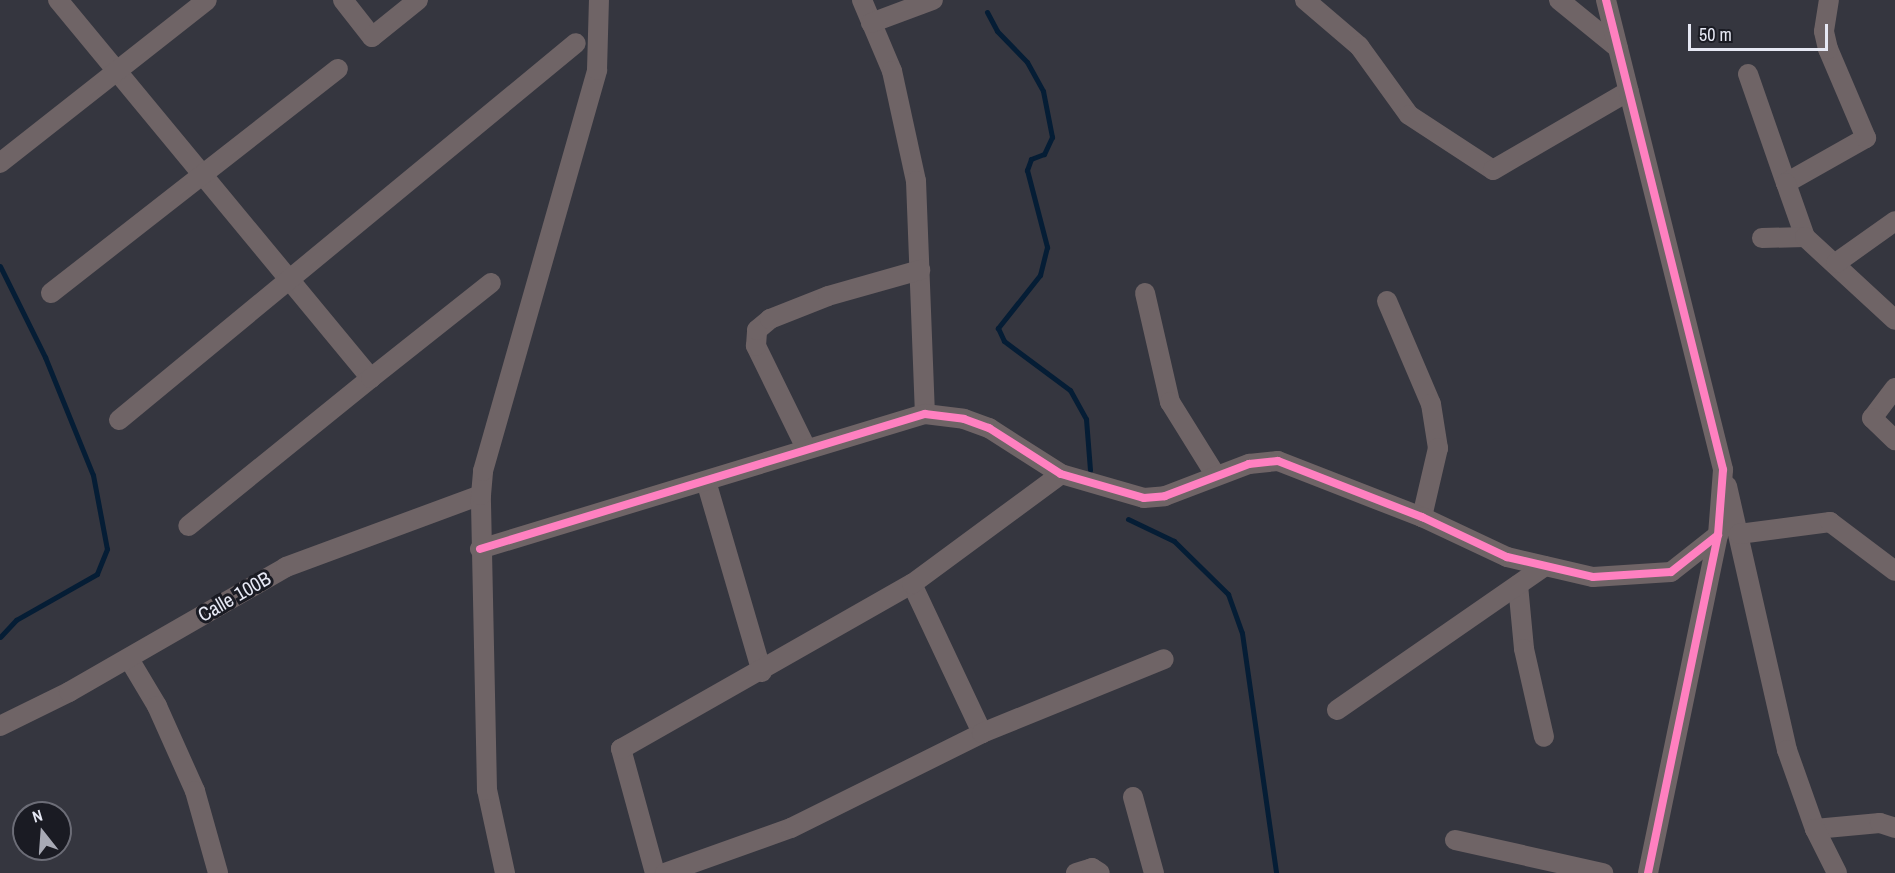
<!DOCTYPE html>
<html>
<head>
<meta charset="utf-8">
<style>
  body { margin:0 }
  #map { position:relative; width:1895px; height:873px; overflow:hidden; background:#35363f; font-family:"Archivo Narrow",sans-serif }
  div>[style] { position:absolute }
  .stream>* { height:5px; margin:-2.5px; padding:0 2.5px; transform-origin:2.5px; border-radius:2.5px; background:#051d35 }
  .minor>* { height:20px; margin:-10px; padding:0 10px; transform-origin:10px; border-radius:10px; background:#6f6466 }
  .cycleway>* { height:8px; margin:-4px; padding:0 4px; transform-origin:4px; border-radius:4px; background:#ff80c0 }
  span { translate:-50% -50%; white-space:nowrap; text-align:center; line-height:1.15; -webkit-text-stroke:6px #1a1b23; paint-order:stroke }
  .street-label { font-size:20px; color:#e6e8f4 }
  .north { position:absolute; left:12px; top:801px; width:60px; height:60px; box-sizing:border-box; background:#1a1b23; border:2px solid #6c6d77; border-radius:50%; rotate:343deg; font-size:16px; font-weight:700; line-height:24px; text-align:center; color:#e6e8f4 }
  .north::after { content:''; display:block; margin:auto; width:21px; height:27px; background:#a8aab5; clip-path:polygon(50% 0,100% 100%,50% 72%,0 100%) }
  .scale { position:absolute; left:1688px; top:24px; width:140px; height:27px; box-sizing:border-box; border:3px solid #e6e8f4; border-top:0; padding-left:8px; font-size:18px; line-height:21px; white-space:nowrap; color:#e6e8f4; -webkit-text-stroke:4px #1a1b23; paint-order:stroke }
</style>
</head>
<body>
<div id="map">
  <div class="stream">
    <i style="left:987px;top:12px;width:21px;rotate:62deg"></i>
    <i style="left:997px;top:31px;width:43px;rotate:45.9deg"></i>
    <i style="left:1027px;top:62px;width:33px;rotate:61deg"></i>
    <i style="left:1043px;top:91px;width:47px;rotate:78.9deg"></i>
    <i style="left:1052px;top:137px;width:19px;rotate:115deg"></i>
    <i style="left:1044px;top:154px;width:14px;rotate:159deg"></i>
    <i style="left:1031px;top:159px;width:12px;rotate:110deg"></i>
    <i style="left:1027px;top:170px;width:80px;rotate:75.4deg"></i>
    <i style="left:1047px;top:247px;width:29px;rotate:104deg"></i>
    <i style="left:1040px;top:275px;width:68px;rotate:128.4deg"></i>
    <i style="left:998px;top:328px;width:14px;rotate:65deg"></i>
    <i style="left:1004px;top:341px;width:82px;rotate:36.6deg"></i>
    <i style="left:1070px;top:390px;width:33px;rotate:61deg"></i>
    <i style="left:1086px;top:419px;width:51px;rotate:85.5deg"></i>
    <i style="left:0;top:266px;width:102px;rotate:63.7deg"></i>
    <i style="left:45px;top:357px;width:127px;rotate:67.9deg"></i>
    <i style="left:93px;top:475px;width:75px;rotate:79.3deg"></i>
    <i style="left:107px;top:549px;width:27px;rotate:112deg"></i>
    <i style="left:97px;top:574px;width:93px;rotate:150.4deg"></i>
    <i style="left:16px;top:620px;width:23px;rotate:133deg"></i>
    <i style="left:1128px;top:519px;width:51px;rotate:25.6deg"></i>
    <i style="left:1174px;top:541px;width:76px;rotate:44.5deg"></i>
    <i style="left:1228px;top:594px;width:41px;rotate:70.3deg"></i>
    <i style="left:1242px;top:633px;width:242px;rotate:81.9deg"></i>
  </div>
  <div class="minor">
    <i style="left:58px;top:0;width:491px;rotate:50.4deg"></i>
    <i style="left:371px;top:378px;width:235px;rotate:141deg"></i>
    <i style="left:343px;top:0;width:47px;rotate:51.9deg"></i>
    <i style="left:372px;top:37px;width:59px;rotate:-38.8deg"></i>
    <i style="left:862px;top:0;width:77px;rotate:67.1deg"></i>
    <i style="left:892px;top:71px;width:113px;rotate:77.7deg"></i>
    <i style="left:916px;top:181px;width:233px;rotate:87.8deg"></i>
    <i style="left:1305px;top:0;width:71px;rotate:40.4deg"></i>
    <i style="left:1359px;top:46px;width:85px;rotate:54.1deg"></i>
    <i style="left:1409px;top:115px;width:100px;rotate:33.2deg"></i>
    <i style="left:1493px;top:170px;width:157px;rotate:-30.2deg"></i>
    <i style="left:1559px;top:0;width:76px;rotate:39.1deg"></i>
    <i style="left:1606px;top:0;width:484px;rotate:76deg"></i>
    <i style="left:1723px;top:470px;width:65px;rotate:94.4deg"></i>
    <i style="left:1718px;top:535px;width:345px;rotate:101.7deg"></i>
    <i style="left:871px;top:23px;width:66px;rotate:-20.4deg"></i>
    <i style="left:1748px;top:74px;width:115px;rotate:70.8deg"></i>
    <i style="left:1786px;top:183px;width:92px;rotate:-29.4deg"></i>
    <i style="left:1866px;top:138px;width:97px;rotate:-113.1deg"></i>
    <i style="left:1828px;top:49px;width:18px;rotate:-103deg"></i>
    <i style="left:1824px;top:31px;width:31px;rotate:-81deg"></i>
    <i style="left:0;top:163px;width:263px;rotate:-38.2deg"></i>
    <i style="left:1786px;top:183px;width:57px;rotate:70.6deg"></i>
    <i style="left:1762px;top:238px;width:43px;rotate:-1.3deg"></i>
    <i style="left:1805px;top:237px;width:122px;rotate:42.7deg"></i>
    <i style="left:1836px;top:263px;width:72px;rotate:-35.4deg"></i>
    <i style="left:51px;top:293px;width:364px;rotate:-38deg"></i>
    <i style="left:1145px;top:293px;width:112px;rotate:77.1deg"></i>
    <i style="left:1170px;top:402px;width:87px;rotate:58.1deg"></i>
    <i style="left:1387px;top:301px;width:112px;rotate:66.9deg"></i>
    <i style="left:1431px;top:404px;width:45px;rotate:81deg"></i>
    <i style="left:1438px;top:448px;width:71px;rotate:103.1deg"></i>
    <i style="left:371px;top:378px;width:153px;rotate:-38.4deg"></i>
    <i style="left:1895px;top:388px;width:38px;rotate:127deg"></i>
    <i style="left:1872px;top:418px;width:32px;rotate:44deg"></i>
    <i style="left:119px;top:420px;width:592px;rotate:-39.52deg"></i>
    <i style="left:806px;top:448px;width:114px;rotate:-116.1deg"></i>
    <i style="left:756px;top:346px;width:16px;rotate:-86deg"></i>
    <i style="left:757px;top:330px;width:17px;rotate:-40deg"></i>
    <i style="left:770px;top:319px;width:62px;rotate:-21.6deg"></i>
    <i style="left:828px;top:296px;width:96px;rotate:-15.8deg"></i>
    <i style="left:706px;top:481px;width:199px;rotate:73.7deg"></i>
    <i style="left:1727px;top:486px;width:271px;rotate:77.2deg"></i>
    <i style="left:1787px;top:750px;width:84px;rotate:70.5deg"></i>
    <i style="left:1815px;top:829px;width:65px;rotate:-5.3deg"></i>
    <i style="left:1880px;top:823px;width:16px;rotate:18deg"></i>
    <i style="left:1739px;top:534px;width:92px;rotate:-7.5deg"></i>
    <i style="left:1830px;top:522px;width:81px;rotate:37deg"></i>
    <i style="left:480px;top:549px;width:465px;rotate:-16.9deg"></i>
    <i style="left:925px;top:414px;width:39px;rotate:7deg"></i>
    <i style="left:964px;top:419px;width:27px;rotate:20deg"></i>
    <i style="left:989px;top:428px;width:85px;rotate:32.6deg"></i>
    <i style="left:1061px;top:474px;width:86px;rotate:16.1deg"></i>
    <i style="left:1144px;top:498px;width:21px;rotate:-5deg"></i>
    <i style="left:1165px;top:496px;width:90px;rotate:-20.9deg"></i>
    <i style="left:1249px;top:464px;width:29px;rotate:-6deg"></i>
    <i style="left:1278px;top:461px;width:155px;rotate:21.3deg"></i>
    <i style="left:1422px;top:517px;width:94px;rotate:25.2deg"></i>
    <i style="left:1507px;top:557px;width:88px;rotate:13.1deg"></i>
    <i style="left:1593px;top:577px;width:78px;rotate:-3.7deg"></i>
    <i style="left:1671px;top:572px;width:60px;rotate:-38.2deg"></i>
    <i style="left:912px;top:584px;width:165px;rotate:64.8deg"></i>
    <i style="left:1518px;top:585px;width:64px;rotate:84.6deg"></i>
    <i style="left:1524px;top:649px;width:90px;rotate:77.2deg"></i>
    <i style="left:129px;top:659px;width:55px;rotate:59.2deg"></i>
    <i style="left:157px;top:706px;width:93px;rotate:65.9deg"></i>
    <i style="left:195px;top:791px;width:85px;rotate:74.3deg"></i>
    <i style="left:1337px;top:710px;width:253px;rotate:-34.7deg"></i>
    <i style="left:0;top:726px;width:77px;rotate:-26.2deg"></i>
    <i style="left:69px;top:692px;width:250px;rotate:-29.9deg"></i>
    <i style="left:286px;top:567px;width:208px;rotate:-20.3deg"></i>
    <i style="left:1133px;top:797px;width:79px;rotate:74.6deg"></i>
    <i style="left:1815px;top:829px;width:49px;rotate:63.4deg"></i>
    <i style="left:1455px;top:840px;width:152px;rotate:12.6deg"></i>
    <i style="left:505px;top:873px;width:85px;rotate:-102.2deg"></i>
    <i style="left:487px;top:790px;width:295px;rotate:-91.2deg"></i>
    <i style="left:481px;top:495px;width:24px;rotate:-85deg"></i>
    <i style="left:483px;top:471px;width:417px;rotate:-74.1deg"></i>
    <i style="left:597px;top:70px;width:70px;rotate:-88.4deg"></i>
    <i style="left:655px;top:873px;width:129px;rotate:-105.3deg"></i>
    <i style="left:621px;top:749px;width:335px;rotate:-29.6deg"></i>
    <i style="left:912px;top:584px;width:185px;rotate:-36.4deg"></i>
    <i style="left:665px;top:873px;width:134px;rotate:-19.7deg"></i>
    <i style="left:791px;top:828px;width:213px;rotate:-26.4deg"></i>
    <i style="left:982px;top:733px;width:196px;rotate:-22.1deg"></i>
    <i style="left:1076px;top:873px;width:17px;rotate:-17deg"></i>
    <i style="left:1092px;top:868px;width:9px;rotate:32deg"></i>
  </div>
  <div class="cycleway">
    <i style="left:1606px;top:0;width:484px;rotate:76deg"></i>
    <i style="left:1723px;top:470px;width:65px;rotate:94.4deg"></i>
    <i style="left:1718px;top:535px;width:345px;rotate:101.7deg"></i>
    <i style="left:480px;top:549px;width:465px;rotate:-16.9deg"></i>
    <i style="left:925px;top:414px;width:39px;rotate:7deg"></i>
    <i style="left:964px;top:419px;width:27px;rotate:20deg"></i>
    <i style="left:989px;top:428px;width:85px;rotate:32.6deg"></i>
    <i style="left:1061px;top:474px;width:86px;rotate:16.1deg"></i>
    <i style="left:1144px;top:498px;width:21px;rotate:-5deg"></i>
    <i style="left:1165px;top:496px;width:90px;rotate:-20.9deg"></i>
    <i style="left:1249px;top:464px;width:29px;rotate:-6deg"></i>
    <i style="left:1278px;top:461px;width:155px;rotate:21.3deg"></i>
    <i style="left:1422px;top:517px;width:94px;rotate:25.2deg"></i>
    <i style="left:1507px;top:557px;width:88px;rotate:13.1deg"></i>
    <i style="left:1593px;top:577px;width:78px;rotate:-3.7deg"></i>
    <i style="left:1671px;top:572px;width:60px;rotate:-38.2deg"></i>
  </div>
  <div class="street-label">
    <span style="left:234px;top:596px;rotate:-30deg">Calle 100B</span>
  </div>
  <div class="north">N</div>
  <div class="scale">50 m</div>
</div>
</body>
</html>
